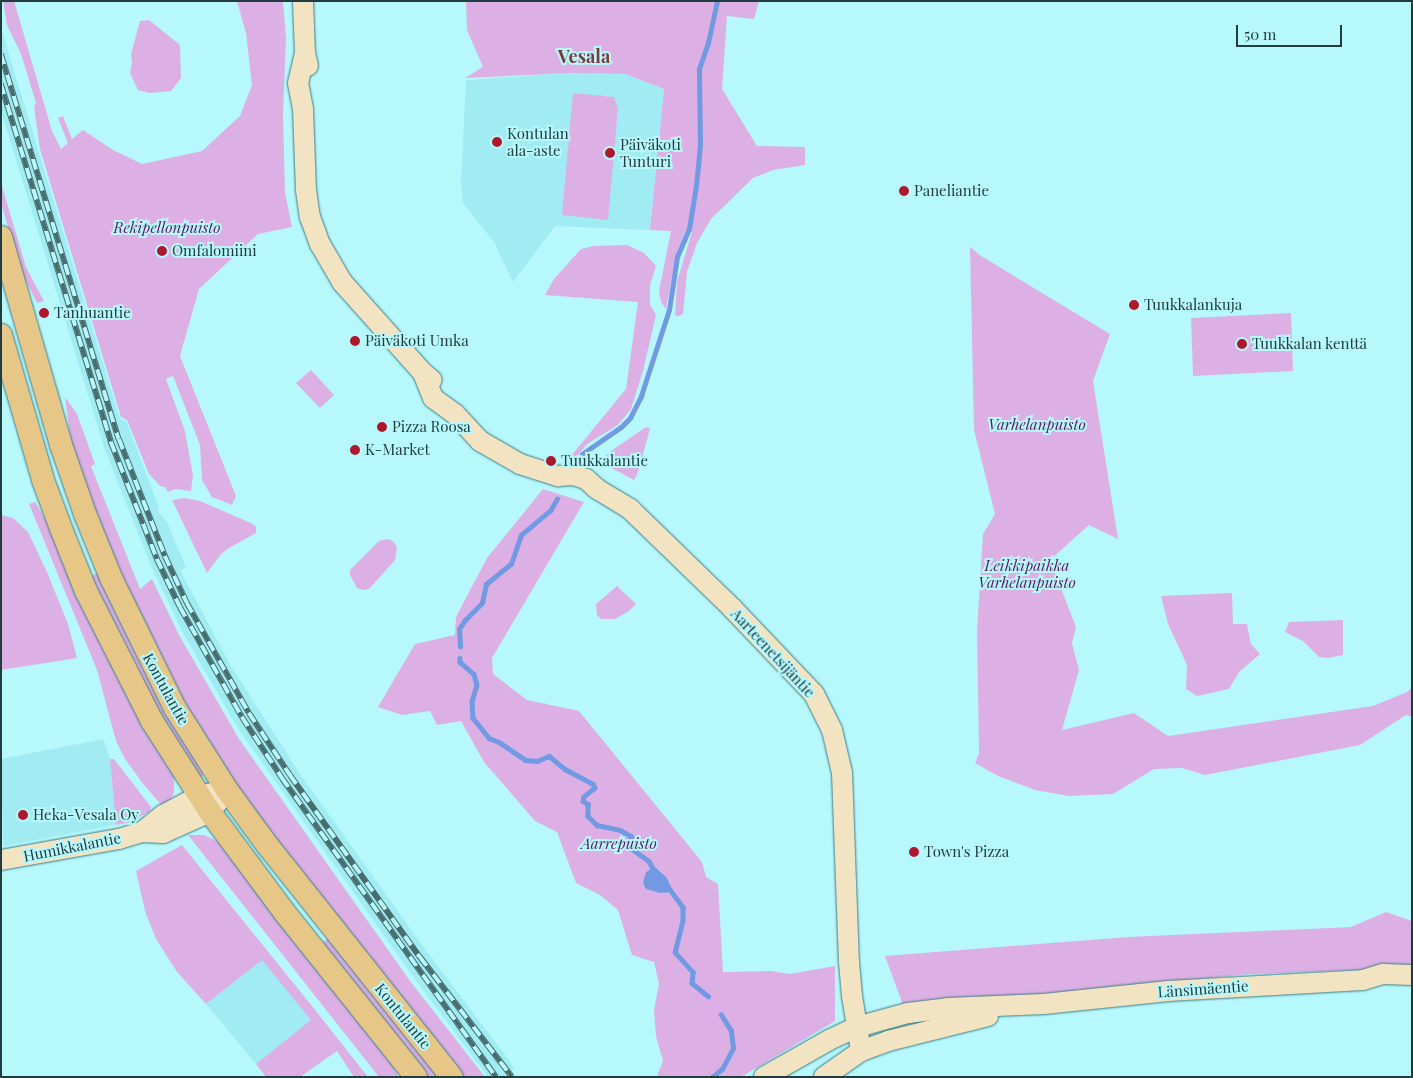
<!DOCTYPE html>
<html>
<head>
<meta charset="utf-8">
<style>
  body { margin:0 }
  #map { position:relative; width:1413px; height:1078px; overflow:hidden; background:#b7f8fd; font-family:"Playfair Display",serif }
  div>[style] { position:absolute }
  .built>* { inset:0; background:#a1ecf2 }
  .green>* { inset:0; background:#ddb0e5 }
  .water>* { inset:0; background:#719ae3 }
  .stream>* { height:4.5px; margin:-2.25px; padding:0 2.25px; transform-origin:2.25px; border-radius:2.25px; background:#719ae3 }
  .roads { filter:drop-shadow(0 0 1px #3d7c81) drop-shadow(0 0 1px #3d7c81) }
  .secondary>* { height:20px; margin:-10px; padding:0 10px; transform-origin:10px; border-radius:10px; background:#f2e3c3 }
  .primary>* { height:22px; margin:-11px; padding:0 11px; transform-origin:11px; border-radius:11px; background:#e6c787 }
  .rail>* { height:5.5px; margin-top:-2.75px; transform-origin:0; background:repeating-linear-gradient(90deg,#b7f8fd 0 11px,#486d6f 0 22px); box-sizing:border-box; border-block:1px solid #486d6f }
  .dots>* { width:14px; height:14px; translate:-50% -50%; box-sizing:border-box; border:2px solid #b7f8fd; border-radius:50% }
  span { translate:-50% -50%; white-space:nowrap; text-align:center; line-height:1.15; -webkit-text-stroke:4px #b7f8fd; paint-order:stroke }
  .poi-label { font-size:15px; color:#213c3e }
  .left { translate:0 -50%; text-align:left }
  .park-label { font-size:15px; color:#5d1469; font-style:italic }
  .street-label { font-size:15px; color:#213c3e }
  .quarter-label { font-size:18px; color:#803838; font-weight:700 }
  .frame { position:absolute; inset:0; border:2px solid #213c3e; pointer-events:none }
  .scale { position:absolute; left:1236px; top:25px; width:106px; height:22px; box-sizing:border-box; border:2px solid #213c3e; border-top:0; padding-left:6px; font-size:15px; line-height:18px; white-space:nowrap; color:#213c3e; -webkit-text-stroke:4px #b7f8fd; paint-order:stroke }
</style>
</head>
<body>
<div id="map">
  <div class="built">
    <i style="clip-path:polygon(1px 28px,120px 419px,126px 421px,159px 507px,158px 511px,167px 522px,186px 568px,180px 570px,231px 666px,300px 774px,427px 952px,509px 1060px,514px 1068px,504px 1077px,488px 1077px,409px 971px,237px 727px,183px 633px,152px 568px,105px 450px,1px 111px)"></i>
    <i style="clip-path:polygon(571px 73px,625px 74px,664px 89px,650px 230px,555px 226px,513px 282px,494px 242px,463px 203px,461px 183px,466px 80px)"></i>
    <i style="clip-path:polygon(103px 739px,110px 759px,116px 825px,3px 846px,1px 759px)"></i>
    <i style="clip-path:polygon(262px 959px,312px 1020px,256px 1064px,206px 1004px)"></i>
  </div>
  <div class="green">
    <i style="clip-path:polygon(3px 1px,14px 1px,52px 131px,61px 149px,68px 143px,58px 118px,63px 116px,72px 139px,83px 130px,113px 150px,142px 164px,202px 151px,240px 116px,252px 85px,246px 33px,237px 1px,283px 1px,286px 38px,283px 115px,285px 192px,292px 227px,258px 234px,199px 289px,180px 356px,236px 496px,232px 505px,212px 497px,202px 480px,200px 445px,173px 376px,166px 379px,185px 431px,193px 476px,191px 491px,175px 489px,168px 492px,165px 487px,160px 486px,149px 474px,127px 420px,121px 417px,40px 149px,34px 107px,36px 103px,21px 54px,7px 25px)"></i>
    <i style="clip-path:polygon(466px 1px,759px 1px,754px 19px,727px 16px,722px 89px,757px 146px,805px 147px,805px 165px,773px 170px,753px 178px,711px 219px,697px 243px,687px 272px,683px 314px,678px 316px,675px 315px,677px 282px,692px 232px,685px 232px,676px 256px,666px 309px,661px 302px,659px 291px,671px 231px,650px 230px,664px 89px,625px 74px,571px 73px,465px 78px,483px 67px,467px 30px)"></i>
    <i style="clip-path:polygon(149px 20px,180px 45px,181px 78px,171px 91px,150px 93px,138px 90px,130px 73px,132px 63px,131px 54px,140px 21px)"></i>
    <i style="clip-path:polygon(573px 93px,614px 97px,618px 108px,608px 220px,562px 215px)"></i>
    <i style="clip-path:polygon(1px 183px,26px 267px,44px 301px,37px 303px,20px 269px,1px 203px)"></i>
    <i style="clip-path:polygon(627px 245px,644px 253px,656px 266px,650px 285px,650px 304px,656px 315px,643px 371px,631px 409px,618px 425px,587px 444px,576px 458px,571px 456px,626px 389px,638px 302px,545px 295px,554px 279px,581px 249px,594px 246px)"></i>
    <i style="clip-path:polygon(970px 247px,981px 256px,1110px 334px,1093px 381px,1118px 539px,1089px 525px,1050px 560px,1076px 627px,1072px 643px,1079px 670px,1062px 730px,1134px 713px,1168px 736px,1373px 706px,1407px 692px,1412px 687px,1412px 717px,1406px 715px,1360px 745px,1205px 775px,1182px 768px,1154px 769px,1113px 794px,1069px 796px,1035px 790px,998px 776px,975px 763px,979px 753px,977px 631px,983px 534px,995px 514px,974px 430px)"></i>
    <i style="clip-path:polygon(1291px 313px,1293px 371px,1193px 376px,1191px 318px)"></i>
    <i style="clip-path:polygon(311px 370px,334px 395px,320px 408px,296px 383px)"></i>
    <i style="clip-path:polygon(65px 397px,77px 414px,95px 464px,91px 466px,140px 589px,152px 579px,179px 635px,239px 739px,410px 981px,485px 1077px,463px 1077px,350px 936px,229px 776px,162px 664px,128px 594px,72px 451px)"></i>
    <i style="clip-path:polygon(646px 427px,650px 428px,648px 436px,637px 475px,634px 480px,602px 463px,602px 459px,611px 451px)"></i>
    <i style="clip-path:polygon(543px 489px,584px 502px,492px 658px,493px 674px,527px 700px,579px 711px,702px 862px,706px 877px,718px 884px,723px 972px,771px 971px,790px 974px,835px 966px,835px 1021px,741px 1077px,657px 1077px,663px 1061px,656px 1036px,654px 1010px,659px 984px,654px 962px,632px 955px,618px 910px,600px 895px,576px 883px,557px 832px,535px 821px,484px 762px,461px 721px,437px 725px,430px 711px,402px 715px,378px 707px,415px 644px,455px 635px,456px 617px,487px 558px)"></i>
    <i style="clip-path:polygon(185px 498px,200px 501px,253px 524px,256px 527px,256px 533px,229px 548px,221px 554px,207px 573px,172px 500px)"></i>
    <i style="clip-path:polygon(35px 502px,47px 522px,174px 776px,174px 793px,165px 809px,144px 785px,125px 759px,116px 741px,97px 670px,29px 504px)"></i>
    <i style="clip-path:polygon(1px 515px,13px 518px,28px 532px,47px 572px,68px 624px,77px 658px,1px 670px)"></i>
    <i style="clip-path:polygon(387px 539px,393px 541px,397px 547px,395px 560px,369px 589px,364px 590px,357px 588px,350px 575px,350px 570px,379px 541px)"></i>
    <i style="clip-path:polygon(98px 573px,203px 771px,202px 782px,175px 746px,89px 577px)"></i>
    <i style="clip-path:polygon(617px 586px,636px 604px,629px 611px,615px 619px,601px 619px,597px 615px,596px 604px)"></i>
    <i style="clip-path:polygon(1232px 593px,1233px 624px,1247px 624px,1251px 644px,1260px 654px,1239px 672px,1229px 689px,1197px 696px,1186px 689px,1187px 665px,1168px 624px,1161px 596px)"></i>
    <i style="clip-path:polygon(1343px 620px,1343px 655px,1328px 658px,1319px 657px,1303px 641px,1285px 632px,1289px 622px)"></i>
    <i style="clip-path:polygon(110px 759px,114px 759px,151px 807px,150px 811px,130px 822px,116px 825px)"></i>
    <i style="clip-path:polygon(188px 835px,204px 835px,219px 842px,393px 1065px,399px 1077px,379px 1077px)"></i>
    <i style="clip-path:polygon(182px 845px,312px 1006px,368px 1077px,354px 1077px,337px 1051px,300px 1077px,266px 1077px,256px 1064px,311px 1020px,262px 960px,206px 1004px,177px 972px,156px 939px,145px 911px,136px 871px)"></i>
    <i style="clip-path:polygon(1386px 912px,1412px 921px,1412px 968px,1249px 974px,904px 1008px,885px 956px,1128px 937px,1351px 927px)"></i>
    <i style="clip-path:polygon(328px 938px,440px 1077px,427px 1077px,321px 944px)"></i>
  </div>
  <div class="water">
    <i style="clip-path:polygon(655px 867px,667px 878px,673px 892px,660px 893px,646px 889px,643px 883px,646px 872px)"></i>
  </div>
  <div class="stream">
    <i style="left:582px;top:454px;width:47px;rotate:-34.7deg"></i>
    <i style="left:621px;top:427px;width:13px;rotate:-45deg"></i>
    <i style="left:630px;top:418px;width:25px;rotate:-63deg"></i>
    <i style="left:641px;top:396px;width:90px;rotate:-72deg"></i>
    <i style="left:669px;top:310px;width:54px;rotate:-81.4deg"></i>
    <i style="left:677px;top:257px;width:30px;rotate:-67deg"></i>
    <i style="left:689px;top:229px;width:44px;rotate:-80.8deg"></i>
    <i style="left:696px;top:186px;width:41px;rotate:-84.4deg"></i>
    <i style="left:700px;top:145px;width:76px;rotate:-90.8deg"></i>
    <i style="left:699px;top:69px;width:28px;rotate:-71deg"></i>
    <i style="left:708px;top:43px;width:43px;rotate:-77.9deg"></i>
    <i style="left:460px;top:647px;width:18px;rotate:-93deg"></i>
    <i style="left:459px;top:629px;width:11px;rotate:-56deg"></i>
    <i style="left:465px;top:620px;width:24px;rotate:-45deg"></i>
    <i style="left:482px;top:603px;width:19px;rotate:-78deg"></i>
    <i style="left:486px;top:584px;width:32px;rotate:-39deg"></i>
    <i style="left:511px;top:564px;width:31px;rotate:-71deg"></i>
    <i style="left:521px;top:535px;width:38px;rotate:-40deg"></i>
    <i style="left:550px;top:511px;width:14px;rotate:-60deg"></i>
    <i style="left:460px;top:658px;width:4px;rotate:90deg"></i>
    <i style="left:460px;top:662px;width:18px;rotate:41deg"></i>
    <i style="left:474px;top:674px;width:11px;rotate:75deg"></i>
    <i style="left:477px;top:685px;width:17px;rotate:107deg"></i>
    <i style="left:472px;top:701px;width:17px;rotate:87deg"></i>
    <i style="left:473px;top:718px;width:26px;rotate:51deg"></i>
    <i style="left:489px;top:738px;width:11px;rotate:22deg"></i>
    <i style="left:499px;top:742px;width:32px;rotate:34deg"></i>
    <i style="left:526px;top:760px;width:11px;rotate:5deg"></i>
    <i style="left:537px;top:761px;width:13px;rotate:-23deg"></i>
    <i style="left:549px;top:756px;width:21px;rotate:39deg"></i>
    <i style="left:565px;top:769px;width:32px;rotate:28deg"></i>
    <i style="left:593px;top:784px;width:4px;rotate:63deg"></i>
    <i style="left:595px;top:788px;width:14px;rotate:141deg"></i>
    <i style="left:584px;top:797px;width:4px;rotate:104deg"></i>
    <i style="left:583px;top:801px;width:6px;rotate:31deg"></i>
    <i style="left:588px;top:804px;width:12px;rotate:90deg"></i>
    <i style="left:588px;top:816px;width:13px;rotate:45deg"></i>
    <i style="left:597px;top:825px;width:24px;rotate:12deg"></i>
    <i style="left:620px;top:830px;width:13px;rotate:29deg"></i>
    <i style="left:631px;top:836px;width:12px;rotate:90deg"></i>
    <i style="left:631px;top:848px;width:22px;rotate:36deg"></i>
    <i style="left:649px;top:861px;width:11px;rotate:63deg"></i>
    <i style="left:669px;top:888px;width:24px;rotate:54deg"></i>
    <i style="left:683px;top:907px;width:14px;rotate:90deg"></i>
    <i style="left:683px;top:921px;width:32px;rotate:104deg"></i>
    <i style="left:675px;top:952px;width:27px;rotate:48deg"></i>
    <i style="left:693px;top:972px;width:11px;rotate:95deg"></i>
    <i style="left:692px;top:983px;width:21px;rotate:39deg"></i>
    <i style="left:712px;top:1077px;width:13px;rotate:-39deg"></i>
    <i style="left:722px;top:1069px;width:24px;rotate:-62deg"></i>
    <i style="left:733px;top:1048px;width:17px;rotate:-97deg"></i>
    <i style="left:731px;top:1031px;width:19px;rotate:-122deg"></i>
  </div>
  <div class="roads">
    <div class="secondary">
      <i style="left:303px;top:1px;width:52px;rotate:87.8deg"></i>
      <i style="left:305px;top:53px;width:13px;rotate:77deg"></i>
      <i style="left:305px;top:53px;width:31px;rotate:103deg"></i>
      <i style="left:298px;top:83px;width:26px;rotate:79deg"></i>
      <i style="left:303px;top:109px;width:81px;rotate:87.9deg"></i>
      <i style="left:306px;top:190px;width:27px;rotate:82deg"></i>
      <i style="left:310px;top:217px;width:29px;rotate:70deg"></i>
      <i style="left:320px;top:244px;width:44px;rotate:59.9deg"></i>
      <i style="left:342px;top:282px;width:122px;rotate:48.3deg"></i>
      <i style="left:423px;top:373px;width:11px;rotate:38deg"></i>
      <i style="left:423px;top:373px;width:27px;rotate:68deg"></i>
      <i style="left:433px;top:398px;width:27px;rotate:36deg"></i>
      <i style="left:455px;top:414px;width:37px;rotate:47deg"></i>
      <i style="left:480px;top:441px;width:46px;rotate:29.9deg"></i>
      <i style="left:520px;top:464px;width:40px;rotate:18deg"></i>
      <i style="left:558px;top:476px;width:15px;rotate:-4deg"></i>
      <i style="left:573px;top:475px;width:14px;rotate:17deg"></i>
      <i style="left:586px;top:479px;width:15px;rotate:42deg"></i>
      <i style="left:597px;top:489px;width:39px;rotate:31deg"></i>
      <i style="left:630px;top:509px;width:142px;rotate:44.1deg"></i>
      <i style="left:732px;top:608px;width:119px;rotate:46.4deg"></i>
      <i style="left:814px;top:694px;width:40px;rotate:63.4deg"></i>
      <i style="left:832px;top:730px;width:44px;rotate:76.9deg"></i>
      <i style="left:842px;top:773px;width:189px;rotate:87.9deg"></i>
      <i style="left:849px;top:962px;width:34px;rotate:85deg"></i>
      <i style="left:852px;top:996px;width:56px;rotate:80.7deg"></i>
      <i style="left:142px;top:832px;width:27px;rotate:-39deg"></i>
      <i style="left:163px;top:815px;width:41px;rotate:-27.8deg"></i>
      <i style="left:199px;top:796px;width:17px;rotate:-13deg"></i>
      <i style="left:1px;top:860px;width:120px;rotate:-10.1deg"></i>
      <i style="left:119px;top:839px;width:24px;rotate:-17deg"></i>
      <i style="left:142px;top:832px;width:21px;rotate:3deg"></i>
      <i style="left:163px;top:833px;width:51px;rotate:-24.1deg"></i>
      <i style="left:210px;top:812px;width:28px;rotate:-52deg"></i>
      <i style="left:764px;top:1077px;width:75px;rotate:-29.6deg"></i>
      <i style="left:829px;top:1040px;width:31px;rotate:-25deg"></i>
      <i style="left:857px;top:1027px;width:53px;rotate:-15.4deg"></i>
      <i style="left:908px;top:1013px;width:40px;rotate:-7.1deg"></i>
      <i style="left:948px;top:1008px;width:96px;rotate:-2.4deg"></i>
      <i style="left:1044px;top:1004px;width:125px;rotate:-6deg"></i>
      <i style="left:1168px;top:991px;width:195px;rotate:-3.2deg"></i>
      <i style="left:1363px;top:980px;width:21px;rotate:-17deg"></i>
      <i style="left:1383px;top:974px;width:29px;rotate:2deg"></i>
      <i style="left:824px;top:1077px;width:45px;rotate:-35.1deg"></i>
      <i style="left:861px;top:1051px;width:29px;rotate:-20deg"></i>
      <i style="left:888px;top:1041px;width:103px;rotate:-14deg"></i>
    </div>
    <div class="primary">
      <i style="left:1px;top:237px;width:216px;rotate:73.9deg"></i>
      <i style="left:61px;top:445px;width:73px;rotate:70.8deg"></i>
      <i style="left:85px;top:514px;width:71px;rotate:67.8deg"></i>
      <i style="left:112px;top:580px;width:143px;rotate:63.8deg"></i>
      <i style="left:175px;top:708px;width:97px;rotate:57.6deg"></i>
      <i style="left:227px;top:790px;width:69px;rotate:53.8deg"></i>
      <i style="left:268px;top:846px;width:295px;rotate:51.5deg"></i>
      <i style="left:1px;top:335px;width:151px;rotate:73.8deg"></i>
      <i style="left:43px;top:480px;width:54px;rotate:69.6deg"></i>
      <i style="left:62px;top:531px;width:65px;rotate:68.2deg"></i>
      <i style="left:86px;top:591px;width:146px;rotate:63.1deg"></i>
      <i style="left:152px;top:721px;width:108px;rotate:57.5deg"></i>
      <i style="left:210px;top:812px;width:126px;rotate:53.4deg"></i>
      <i style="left:285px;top:913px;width:210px;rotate:51.4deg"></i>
    </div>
  </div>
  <div class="rail">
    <i style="left:1px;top:54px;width:403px;rotate:73deg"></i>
    <i style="left:119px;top:439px;width:126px;rotate:68.5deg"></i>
    <i style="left:165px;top:556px;width:52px;rotate:64.9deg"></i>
    <i style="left:187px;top:603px;width:126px;rotate:60.6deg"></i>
    <i style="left:249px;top:713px;width:74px;rotate:56.5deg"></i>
    <i style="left:290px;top:775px;width:224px;rotate:54.5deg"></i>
    <i style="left:420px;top:957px;width:151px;rotate:52.5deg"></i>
    <i style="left:1px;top:84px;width:375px;rotate:72.9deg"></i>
    <i style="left:111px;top:442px;width:126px;rotate:68.5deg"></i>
    <i style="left:157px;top:559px;width:53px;rotate:64.4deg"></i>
    <i style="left:180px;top:607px;width:126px;rotate:60.6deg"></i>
    <i style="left:242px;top:717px;width:73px;rotate:56.7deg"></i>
    <i style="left:282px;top:778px;width:368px;rotate:54.4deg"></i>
  </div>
  <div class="dots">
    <i style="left:497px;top:142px;background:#ad182c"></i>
    <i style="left:610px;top:153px;background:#ad182c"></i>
    <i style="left:904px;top:191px;background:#ad182c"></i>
    <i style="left:162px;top:251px;background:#ad182c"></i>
    <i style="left:1134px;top:305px;background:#ad182c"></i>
    <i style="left:44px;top:313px;background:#ad182c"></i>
    <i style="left:355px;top:341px;background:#ad182c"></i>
    <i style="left:1242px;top:344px;background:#ad182c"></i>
    <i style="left:382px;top:427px;background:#ad182c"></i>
    <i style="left:355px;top:450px;background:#ad182c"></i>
    <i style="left:551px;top:461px;background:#ad182c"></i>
    <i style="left:23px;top:815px;background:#ad182c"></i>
    <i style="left:914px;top:852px;background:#ad182c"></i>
  </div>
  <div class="poi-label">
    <span class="left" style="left:507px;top:142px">Kontulan<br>ala-aste</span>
    <span class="left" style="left:620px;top:153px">Päiväkoti<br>Tunturi</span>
    <span class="left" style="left:914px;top:191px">Paneliantie</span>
    <span class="left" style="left:172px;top:251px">Omfalomiini</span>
    <span class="left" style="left:1144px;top:305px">Tuukkalankuja</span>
    <span class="left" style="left:54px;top:313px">Tanhuantie</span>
    <span class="left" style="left:365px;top:341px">Päiväkoti Umka</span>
    <span class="left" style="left:1252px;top:344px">Tuukkalan kenttä</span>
    <span class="left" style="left:392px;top:427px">Pizza Roosa</span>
    <span class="left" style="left:365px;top:450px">K-Market</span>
    <span class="left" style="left:561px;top:461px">Tuukkalantie</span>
    <span class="left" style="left:33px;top:815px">Heka-Vesala Oy</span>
    <span class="left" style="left:924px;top:852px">Town's Pizza</span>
  </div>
  <div class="park-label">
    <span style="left:167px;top:228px">Rekipellonpuisto</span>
    <span style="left:1037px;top:425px">Varhelanpuisto</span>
    <span style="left:1027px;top:574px">Leikkipaikka<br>Varhelanpuisto</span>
    <span style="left:619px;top:844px">Aarrepuisto</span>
  </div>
  <div class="street-label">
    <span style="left:773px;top:653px;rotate:47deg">Aarteenetsijäntie</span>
    <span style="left:166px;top:689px;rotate:61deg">Kontulantie</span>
    <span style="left:72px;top:847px;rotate:-11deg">Humikkalantie</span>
    <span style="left:1203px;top:989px;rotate:-4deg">Länsimäentie</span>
    <span style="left:403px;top:1016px;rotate:51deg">Kontulantie</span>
  </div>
  <div class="quarter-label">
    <span style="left:584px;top:56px">Vesala</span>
  </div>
  <div class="frame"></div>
  <div class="scale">50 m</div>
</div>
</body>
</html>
